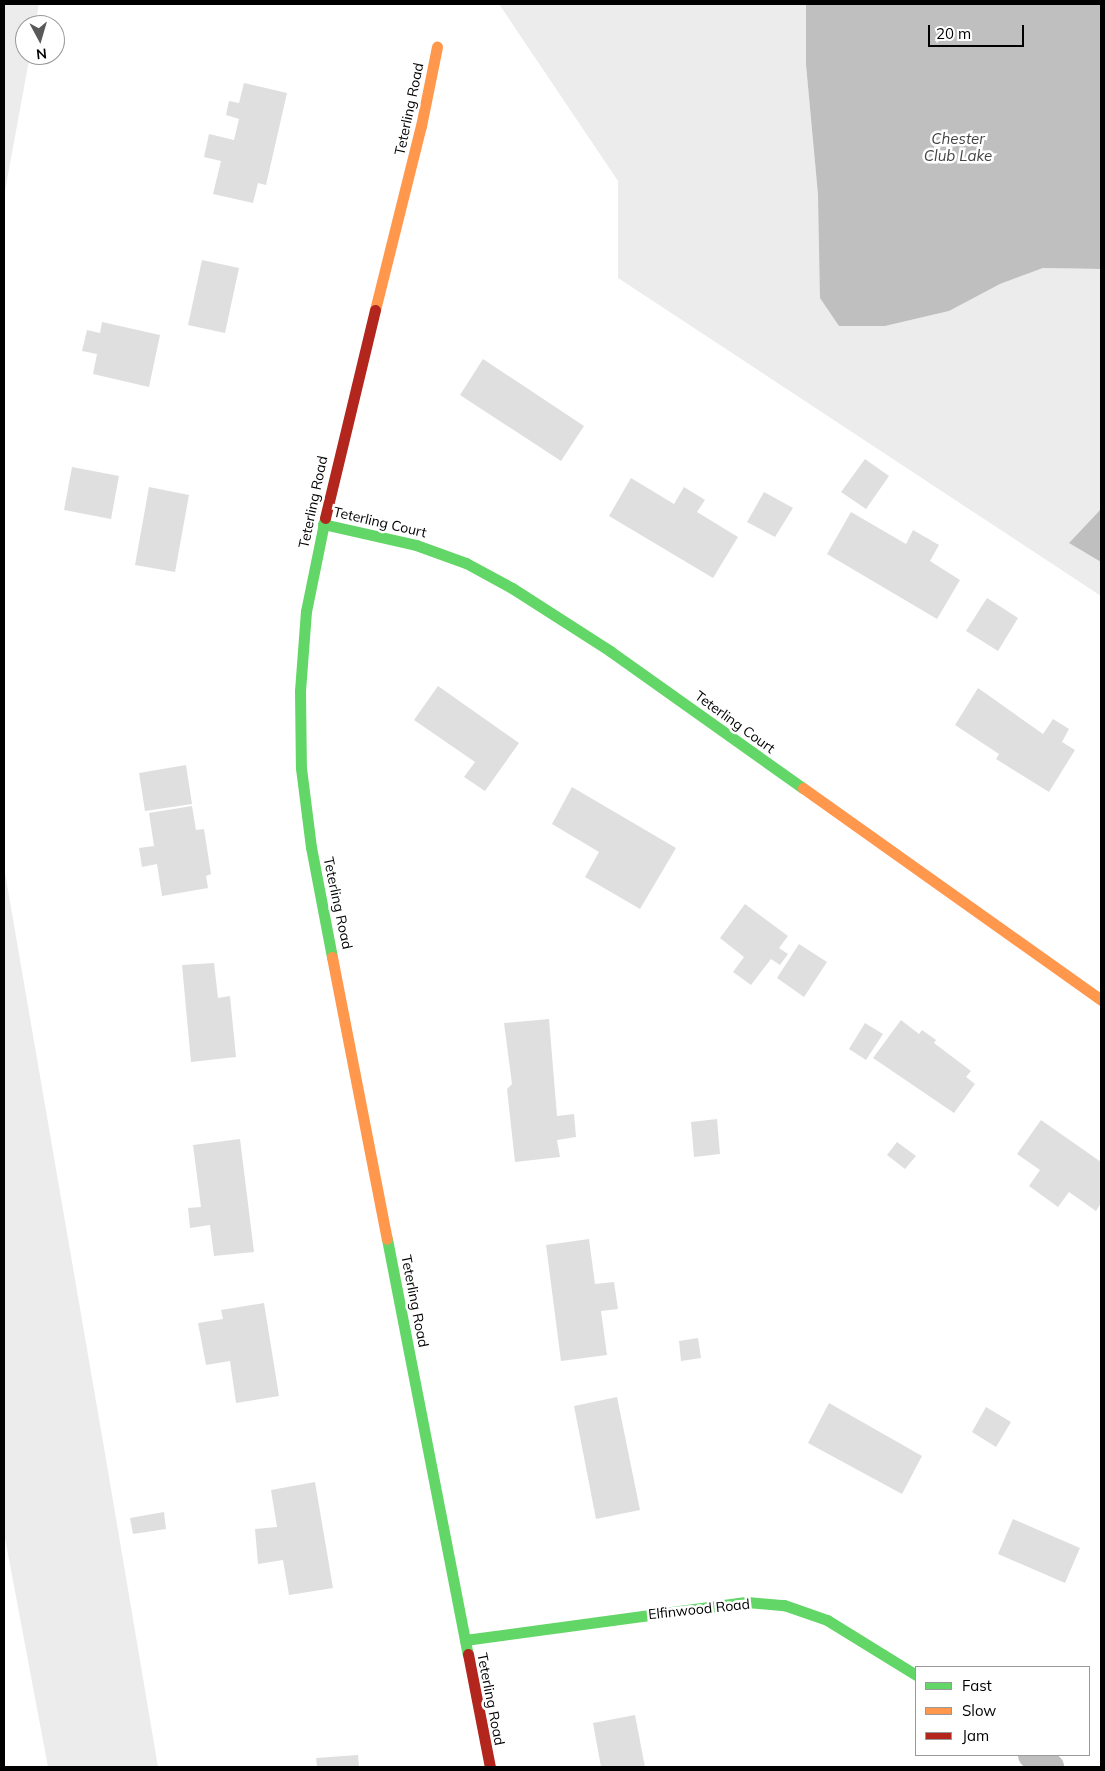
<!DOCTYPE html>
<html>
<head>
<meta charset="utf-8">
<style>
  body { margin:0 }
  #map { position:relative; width:1105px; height:1771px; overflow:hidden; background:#fff; font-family:Mulish,sans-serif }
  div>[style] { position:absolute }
  .green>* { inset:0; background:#ececec }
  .water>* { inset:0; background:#bfbfbf }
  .building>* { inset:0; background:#dfdfdf }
  .street>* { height:28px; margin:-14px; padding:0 14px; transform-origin:14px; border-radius:14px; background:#bebebe }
  .fast>* { height:11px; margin:-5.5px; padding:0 5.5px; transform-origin:5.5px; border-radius:5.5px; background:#63d668 }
  .slow>* { height:11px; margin:-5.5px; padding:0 5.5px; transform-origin:5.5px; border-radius:5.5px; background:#ff974d }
  .jam>* { height:11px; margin:-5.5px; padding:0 5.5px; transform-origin:5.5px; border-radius:5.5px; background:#b3261e }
  span { translate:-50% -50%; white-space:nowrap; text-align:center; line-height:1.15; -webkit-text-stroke:5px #fff; paint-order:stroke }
  .street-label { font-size:14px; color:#000 }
  .water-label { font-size:15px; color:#444; font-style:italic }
  .frame { position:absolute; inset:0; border:5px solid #000; pointer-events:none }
  .legend { position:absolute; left:915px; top:1666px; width:175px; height:90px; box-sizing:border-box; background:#fff; border:1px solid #999; margin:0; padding:6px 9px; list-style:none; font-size:15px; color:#000 }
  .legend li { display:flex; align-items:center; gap:10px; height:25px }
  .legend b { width:25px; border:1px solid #999 }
  .north { position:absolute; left:15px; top:15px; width:50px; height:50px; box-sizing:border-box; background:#fff; border:1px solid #999; border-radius:50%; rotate:174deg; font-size:14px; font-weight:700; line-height:20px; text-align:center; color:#000 }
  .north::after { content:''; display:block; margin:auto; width:18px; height:22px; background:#595959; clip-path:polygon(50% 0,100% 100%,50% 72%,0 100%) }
  .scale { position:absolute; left:928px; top:25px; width:96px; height:22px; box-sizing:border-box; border:2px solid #000; border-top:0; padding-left:6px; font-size:15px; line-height:18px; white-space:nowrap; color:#000; -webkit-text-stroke:4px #fff; paint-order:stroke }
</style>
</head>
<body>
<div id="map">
  <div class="green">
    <i style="clip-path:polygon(4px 4px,39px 4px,35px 25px,25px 25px,25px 55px,30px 55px,4px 196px)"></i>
    <i style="clip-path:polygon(499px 4px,806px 4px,806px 65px,818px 195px,885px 326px,949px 311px,1000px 284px,1043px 268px,1101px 269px,1101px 509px,1069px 543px,1101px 562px,1101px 596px,618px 278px,618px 181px)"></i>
    <i style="clip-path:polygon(4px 867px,108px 1471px,158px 1767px,48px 1767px,4px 1533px)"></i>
  </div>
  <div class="water">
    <i style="clip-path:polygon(806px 4px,1101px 4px,1101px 269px,1043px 268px,1000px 284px,949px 311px,885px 326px,839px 326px,820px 298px,818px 195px,806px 65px)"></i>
    <i style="clip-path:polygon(1101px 509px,1101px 562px,1069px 543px)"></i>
  </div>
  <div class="building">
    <i style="clip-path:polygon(244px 83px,287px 93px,266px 185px,258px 183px,253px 203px,213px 194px,221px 161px,204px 157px,209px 134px,234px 140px,239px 119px,226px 115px,229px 101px,239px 103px)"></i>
    <i style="clip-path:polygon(202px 260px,239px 268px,225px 333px,188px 325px)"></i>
    <i style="clip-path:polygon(102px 322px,160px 335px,149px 387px,93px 374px,97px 354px,82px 351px,87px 330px,100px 333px)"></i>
    <i style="clip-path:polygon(483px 359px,584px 426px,561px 461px,460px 395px)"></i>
    <i style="clip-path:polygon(865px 459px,889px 476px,866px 509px,841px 492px)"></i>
    <i style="clip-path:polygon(72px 467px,119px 476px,111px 519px,64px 510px)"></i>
    <i style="clip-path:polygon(631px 478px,674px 504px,684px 487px,705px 500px,697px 512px,738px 537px,713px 578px,609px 516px)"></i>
    <i style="clip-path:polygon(149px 487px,189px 495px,175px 572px,135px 565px)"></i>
    <i style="clip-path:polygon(764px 492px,793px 508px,775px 537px,747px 522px)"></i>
    <i style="clip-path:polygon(851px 512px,906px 544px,913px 530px,939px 545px,930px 561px,960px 580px,937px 619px,827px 554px)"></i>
    <i style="clip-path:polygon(987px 598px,1018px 618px,998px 651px,966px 631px)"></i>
    <i style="clip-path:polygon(438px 686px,519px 743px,485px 791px,464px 777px,475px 762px,414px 720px)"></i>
    <i style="clip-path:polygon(978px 688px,1043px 734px,1053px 719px,1069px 729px,1062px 742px,1075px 750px,1049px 792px,996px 759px,999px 754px,955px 725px)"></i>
    <i style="clip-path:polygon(186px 765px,192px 804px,145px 811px,139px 773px)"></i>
    <i style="clip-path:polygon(572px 787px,676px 848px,640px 909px,585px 877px,599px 852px,552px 824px)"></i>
    <i style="clip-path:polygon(192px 806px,196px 830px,204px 829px,211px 874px,206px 876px,208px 888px,162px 896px,157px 864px,142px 867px,139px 848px,154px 846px,149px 813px)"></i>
    <i style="clip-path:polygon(745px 904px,788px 936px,779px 948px,788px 954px,780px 965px,771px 959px,751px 985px,733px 972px,744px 957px,720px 938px)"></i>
    <i style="clip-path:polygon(799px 944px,827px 962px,804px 997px,777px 978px)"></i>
    <i style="clip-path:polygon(214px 963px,218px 998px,230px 996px,236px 1057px,191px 1062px,182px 965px)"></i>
    <i style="clip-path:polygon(549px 1019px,557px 1116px,574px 1114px,576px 1137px,557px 1140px,560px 1157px,515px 1162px,507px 1089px,512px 1084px,504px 1023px)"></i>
    <i style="clip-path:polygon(901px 1020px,919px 1034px,922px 1030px,936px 1040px,934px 1043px,971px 1071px,966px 1077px,975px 1084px,954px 1113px,873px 1058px)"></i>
    <i style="clip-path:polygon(865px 1023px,883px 1034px,866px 1060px,849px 1049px)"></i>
    <i style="clip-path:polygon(717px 1119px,720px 1154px,694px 1157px,691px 1122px)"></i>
    <i style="clip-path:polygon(1041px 1120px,1101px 1162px,1101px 1203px,1096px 1211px,1069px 1192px,1058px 1207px,1029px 1186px,1040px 1170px,1017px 1154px)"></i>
    <i style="clip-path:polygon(240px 1139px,254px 1252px,214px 1256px,210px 1225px,190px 1228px,188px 1208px,201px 1207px,193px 1145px)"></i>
    <i style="clip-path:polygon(897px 1142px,916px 1156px,905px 1169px,887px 1155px)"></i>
    <i style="clip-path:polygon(589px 1239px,595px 1284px,614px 1282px,618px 1309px,601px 1311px,607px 1355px,561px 1361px,546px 1245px)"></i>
    <i style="clip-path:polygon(264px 1303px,279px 1396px,236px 1403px,230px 1361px,206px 1365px,198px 1323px,223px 1319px,221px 1310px)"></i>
    <i style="clip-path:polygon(698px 1338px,701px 1358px,681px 1361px,679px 1341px)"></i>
    <i style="clip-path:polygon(617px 1397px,640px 1510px,596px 1519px,574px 1406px)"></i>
    <i style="clip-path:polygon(829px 1403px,922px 1456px,902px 1494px,808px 1443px)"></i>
    <i style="clip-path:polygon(986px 1407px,1011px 1422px,996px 1447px,972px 1432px)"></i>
    <i style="clip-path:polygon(315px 1482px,333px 1588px,289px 1595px,283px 1560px,258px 1564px,255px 1529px,277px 1527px,271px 1490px)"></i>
    <i style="clip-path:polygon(164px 1512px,166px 1529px,133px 1534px,130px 1518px)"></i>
    <i style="clip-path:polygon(1013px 1519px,1080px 1548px,1065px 1583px,998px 1554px)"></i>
    <i style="clip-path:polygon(635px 1715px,645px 1767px,601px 1767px,593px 1723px)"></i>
    <i style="clip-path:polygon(358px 1755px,359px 1767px,317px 1767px,316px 1758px)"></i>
  </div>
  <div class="street">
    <i style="left:1032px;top:1755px;width:22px;rotate:34deg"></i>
  </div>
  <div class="fast">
    <i style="left:325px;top:518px;width:95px;rotate:101.5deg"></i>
    <i style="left:306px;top:611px;width:80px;rotate:94.3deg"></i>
    <i style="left:300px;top:691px;width:77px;rotate:89.3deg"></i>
    <i style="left:301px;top:768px;width:80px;rotate:82.8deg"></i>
    <i style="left:311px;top:847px;width:112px;rotate:79.2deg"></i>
    <i style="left:323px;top:524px;width:95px;rotate:12.7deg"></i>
    <i style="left:416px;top:545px;width:53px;rotate:19.8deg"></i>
    <i style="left:466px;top:563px;width:52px;rotate:28.5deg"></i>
    <i style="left:512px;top:588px;width:117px;rotate:32.7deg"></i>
    <i style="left:610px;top:651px;width:237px;rotate:35.4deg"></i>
    <i style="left:387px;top:1239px;width:423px;rotate:79deg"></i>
    <i style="left:465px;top:1640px;width:285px;rotate:-7.7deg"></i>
    <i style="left:747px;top:1602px;width:37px;rotate:5deg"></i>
    <i style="left:784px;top:1605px;width:46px;rotate:19.2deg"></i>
    <i style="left:827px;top:1620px;width:105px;rotate:31.7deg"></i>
  </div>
  <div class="slow">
    <i style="left:375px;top:310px;width:190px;rotate:-76deg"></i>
    <i style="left:421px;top:126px;width:81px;rotate:-78.6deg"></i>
    <i style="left:803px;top:788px;width:366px;rotate:35.4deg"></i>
    <i style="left:332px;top:957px;width:287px;rotate:79deg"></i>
  </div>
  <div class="jam">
    <i style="left:325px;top:518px;width:214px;rotate:-76.5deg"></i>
    <i style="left:468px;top:1654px;width:115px;rotate:79deg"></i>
  </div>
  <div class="street-label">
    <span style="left:409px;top:109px;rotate:-78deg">Teterling Road</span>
    <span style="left:313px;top:502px;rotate:-78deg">Teterling Road</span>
    <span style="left:380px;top:522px;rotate:13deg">Teterling Court</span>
    <span style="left:735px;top:722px;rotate:36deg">Teterling Court</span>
    <span style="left:338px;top:903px;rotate:78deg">Teterling Road</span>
    <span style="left:415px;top:1301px;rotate:79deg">Teterling Road</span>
    <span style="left:699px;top:1609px;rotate:-6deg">Elfinwood Road</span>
    <span style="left:491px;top:1699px;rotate:79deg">Teterling Road</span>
  </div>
  <div class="water-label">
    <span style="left:958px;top:147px">Chester<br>Club Lake</span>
  </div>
  <div class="frame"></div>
  <ul class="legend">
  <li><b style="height:6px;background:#63d668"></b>Fast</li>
  <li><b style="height:6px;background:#ff974d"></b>Slow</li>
  <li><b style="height:6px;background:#b3261e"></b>Jam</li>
  </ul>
  <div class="north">N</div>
  <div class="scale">20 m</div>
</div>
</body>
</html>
